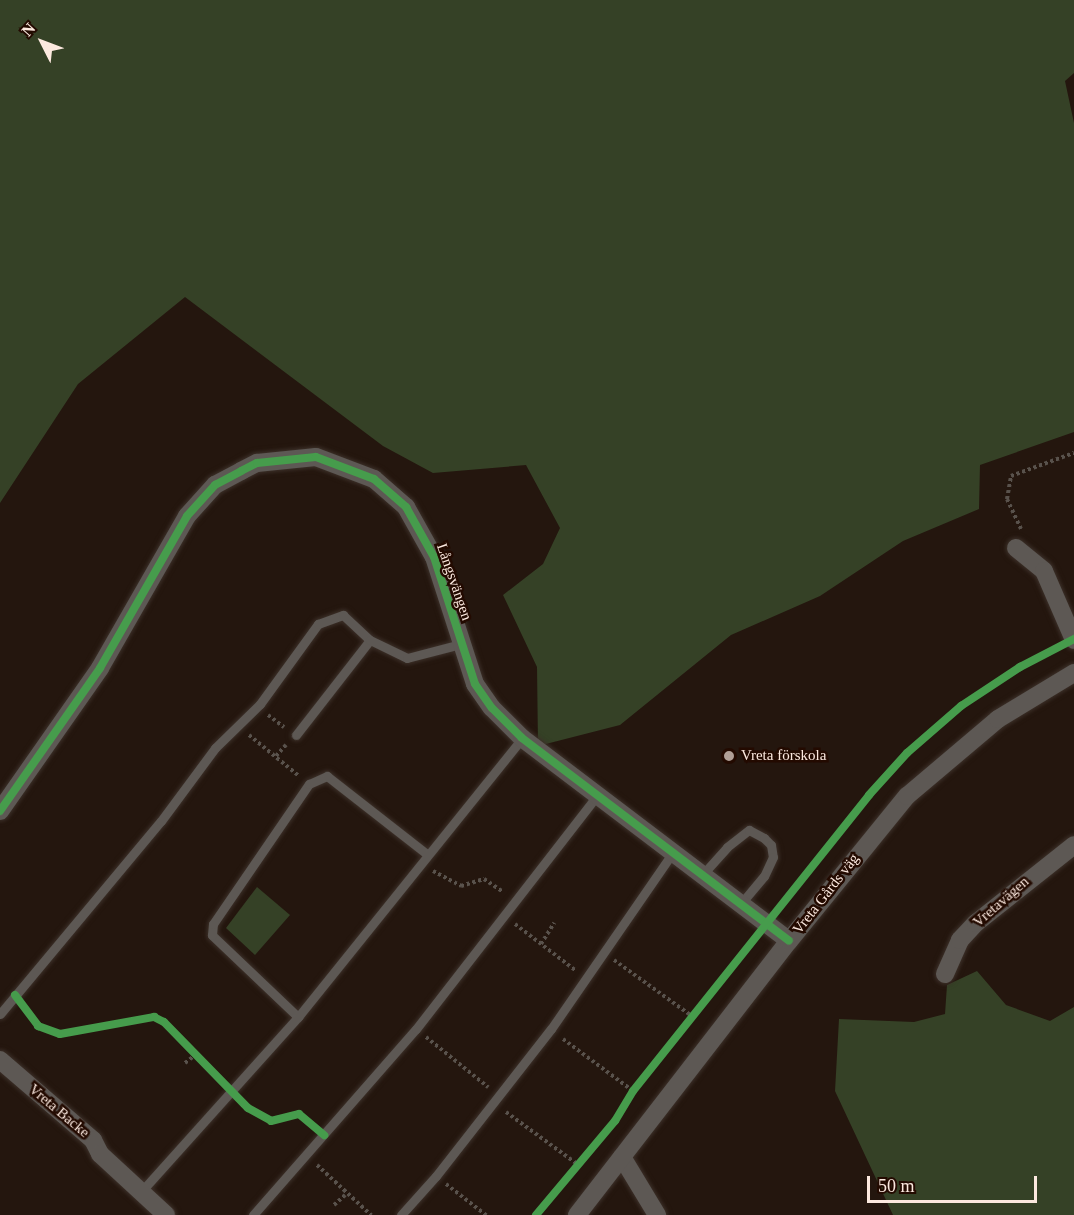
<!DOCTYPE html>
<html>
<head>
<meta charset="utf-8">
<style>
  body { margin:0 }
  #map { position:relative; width:1074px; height:1215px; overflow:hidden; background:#24160e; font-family:"Times New Roman",serif }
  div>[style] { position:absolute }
  .green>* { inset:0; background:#354126 }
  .path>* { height:4px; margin-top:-2px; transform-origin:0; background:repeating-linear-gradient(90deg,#59524c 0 3px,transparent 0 6px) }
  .roads { filter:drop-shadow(0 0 2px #3c3029) drop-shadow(0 0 2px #3c3029) }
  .service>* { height:9px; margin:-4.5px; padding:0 4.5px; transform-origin:4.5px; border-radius:4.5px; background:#5d5854 }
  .minor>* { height:18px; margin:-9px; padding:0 9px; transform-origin:9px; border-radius:9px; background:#5d5854 }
  .cycleway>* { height:8px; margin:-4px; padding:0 4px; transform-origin:4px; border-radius:4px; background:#469c4c }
  .dots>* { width:16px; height:16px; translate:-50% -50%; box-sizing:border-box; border:3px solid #230a00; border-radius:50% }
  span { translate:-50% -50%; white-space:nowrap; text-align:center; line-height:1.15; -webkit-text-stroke:5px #230a00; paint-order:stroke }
  .street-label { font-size:15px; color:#fce9df }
  .poi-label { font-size:15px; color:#fce9df }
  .left { translate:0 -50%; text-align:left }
  .north { position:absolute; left:12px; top:12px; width:60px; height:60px; -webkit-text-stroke:4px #230a00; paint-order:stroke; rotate:312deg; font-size:16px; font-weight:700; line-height:24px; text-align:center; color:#fce9df }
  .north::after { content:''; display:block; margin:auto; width:21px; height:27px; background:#fce9df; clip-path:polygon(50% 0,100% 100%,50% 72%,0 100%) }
  .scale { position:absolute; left:867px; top:1176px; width:170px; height:27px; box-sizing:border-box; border:3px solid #fce9df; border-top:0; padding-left:8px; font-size:18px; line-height:21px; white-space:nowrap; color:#fce9df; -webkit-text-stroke:4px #230a00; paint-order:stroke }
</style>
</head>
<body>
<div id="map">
  <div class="green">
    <i style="clip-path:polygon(0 0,1074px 0,1074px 73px,1065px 81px,1074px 123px,1074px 432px,980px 465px,979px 509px,903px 541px,820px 596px,731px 635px,620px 725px,538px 746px,537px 667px,503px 595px,543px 564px,560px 528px,526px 465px,433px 473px,383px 446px,185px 297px,78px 384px,0 503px)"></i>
    <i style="clip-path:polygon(257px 887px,290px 915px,255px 955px,226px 928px)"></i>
    <i style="clip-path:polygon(977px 971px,1006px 1005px,1050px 1021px,1074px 1007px,1074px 1215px,893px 1215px,835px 1091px,839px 1019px,914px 1022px,945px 1014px,947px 985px)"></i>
  </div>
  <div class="path">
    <i style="left:1021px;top:529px;width:33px;rotate:-115deg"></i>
    <i style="left:1007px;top:499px;width:23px;rotate:-80deg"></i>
    <i style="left:1011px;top:476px;width:67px;rotate:-20.1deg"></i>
    <i style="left:268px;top:715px;width:20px;rotate:37deg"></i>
    <i style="left:249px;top:735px;width:65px;rotate:39.4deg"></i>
    <i style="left:276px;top:756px;width:15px;rotate:-48deg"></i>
    <i style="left:433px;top:871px;width:32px;rotate:28deg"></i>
    <i style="left:461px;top:886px;width:24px;rotate:-17deg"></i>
    <i style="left:484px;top:879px;width:23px;rotate:34deg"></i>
    <i style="left:515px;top:924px;width:76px;rotate:37.5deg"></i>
    <i style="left:541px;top:944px;width:25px;rotate:-58deg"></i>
    <i style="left:614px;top:960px;width:96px;rotate:35.7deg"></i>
    <i style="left:426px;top:1037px;width:80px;rotate:38.9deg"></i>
    <i style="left:563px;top:1039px;width:87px;rotate:36.6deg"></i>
    <i style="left:185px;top:1063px;width:11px;rotate:-38deg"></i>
    <i style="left:506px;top:1112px;width:87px;rotate:36.1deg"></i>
    <i style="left:317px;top:1165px;width:74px;rotate:42.8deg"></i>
    <i style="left:446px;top:1184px;width:51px;rotate:37.8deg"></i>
    <i style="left:334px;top:1205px;width:15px;rotate:-42deg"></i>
  </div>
  <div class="roads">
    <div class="service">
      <i style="left:296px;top:735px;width:120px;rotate:-52.1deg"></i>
      <i style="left:703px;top:874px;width:36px;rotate:-48deg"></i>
      <i style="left:727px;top:847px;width:28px;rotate:-38deg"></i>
      <i style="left:749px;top:830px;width:17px;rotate:28deg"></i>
      <i style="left:764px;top:838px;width:10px;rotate:45deg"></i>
      <i style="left:771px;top:845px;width:12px;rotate:81deg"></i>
      <i style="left:773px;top:857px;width:21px;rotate:115deg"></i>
      <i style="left:764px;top:876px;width:35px;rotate:130deg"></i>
      <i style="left:0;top:1014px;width:251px;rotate:-50.2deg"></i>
      <i style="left:161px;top:821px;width:91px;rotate:-53.5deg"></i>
      <i style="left:215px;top:748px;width:63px;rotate:-44.4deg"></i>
      <i style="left:260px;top:704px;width:99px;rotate:-54.1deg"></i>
      <i style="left:318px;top:624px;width:27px;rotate:-20deg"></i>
      <i style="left:343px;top:615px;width:37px;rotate:43deg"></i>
      <i style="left:370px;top:640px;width:41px;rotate:25.9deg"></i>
      <i style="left:407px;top:658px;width:56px;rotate:-14.5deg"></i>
      <i style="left:298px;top:1017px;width:119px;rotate:-136.4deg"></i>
      <i style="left:212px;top:935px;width:11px;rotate:-85deg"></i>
      <i style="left:213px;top:924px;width:170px;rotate:-55.6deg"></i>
      <i style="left:309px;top:784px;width:20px;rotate:-24deg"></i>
      <i style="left:327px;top:776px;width:127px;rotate:38deg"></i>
      <i style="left:140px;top:1193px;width:237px;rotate:-48.1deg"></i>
      <i style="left:298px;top:1017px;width:358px;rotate:-51.2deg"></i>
      <i style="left:253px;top:1215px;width:247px;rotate:-48.8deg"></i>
      <i style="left:416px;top:1029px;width:297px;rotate:-52.2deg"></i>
      <i style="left:401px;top:1215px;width:52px;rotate:-48.1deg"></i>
      <i style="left:436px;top:1176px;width:187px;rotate:-52deg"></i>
      <i style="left:551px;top:1029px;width:216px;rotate:-55.4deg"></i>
    </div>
    <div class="minor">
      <i style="left:1016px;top:548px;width:36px;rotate:39deg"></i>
      <i style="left:1044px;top:571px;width:75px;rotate:66.5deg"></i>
      <i style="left:0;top:811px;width:174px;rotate:-55deg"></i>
      <i style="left:100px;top:668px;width:175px;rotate:-60.2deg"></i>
      <i style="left:187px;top:516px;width:42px;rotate:-47.9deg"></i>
      <i style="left:215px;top:485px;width:30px;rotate:-28deg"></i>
      <i style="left:241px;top:471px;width:18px;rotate:-27deg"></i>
      <i style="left:257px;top:463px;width:59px;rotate:-5.8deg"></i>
      <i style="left:316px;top:457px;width:62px;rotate:20.8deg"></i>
      <i style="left:374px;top:479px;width:43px;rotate:41.2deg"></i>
      <i style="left:406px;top:507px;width:57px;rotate:60.8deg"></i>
      <i style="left:434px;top:557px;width:133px;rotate:72.1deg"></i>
      <i style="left:475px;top:684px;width:29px;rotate:55deg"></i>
      <i style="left:492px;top:708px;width:42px;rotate:45deg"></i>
      <i style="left:522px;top:738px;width:335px;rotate:37.2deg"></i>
      <i style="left:945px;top:974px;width:37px;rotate:-66deg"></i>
      <i style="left:960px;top:940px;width:23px;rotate:-47deg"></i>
      <i style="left:976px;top:923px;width:125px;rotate:-38.5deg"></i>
      <i style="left:0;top:1060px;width:123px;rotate:40.7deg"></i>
      <i style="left:93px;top:1140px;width:16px;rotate:63deg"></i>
      <i style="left:100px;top:1154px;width:90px;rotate:42.7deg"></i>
      <i style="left:622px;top:1157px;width:68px;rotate:58.9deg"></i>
      <i style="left:577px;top:1215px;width:346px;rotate:-52.3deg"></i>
      <i style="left:789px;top:941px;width:187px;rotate:-50.9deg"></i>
      <i style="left:907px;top:796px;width:119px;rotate:-40.2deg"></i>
      <i style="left:998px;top:719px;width:89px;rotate:-31.2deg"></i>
    </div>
  </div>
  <div class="cycleway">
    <i style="left:0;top:811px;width:174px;rotate:-55deg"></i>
    <i style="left:100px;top:668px;width:175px;rotate:-60.2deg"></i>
    <i style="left:187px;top:516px;width:42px;rotate:-47.9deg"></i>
    <i style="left:215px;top:485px;width:30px;rotate:-28deg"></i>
    <i style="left:241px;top:471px;width:18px;rotate:-27deg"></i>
    <i style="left:257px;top:463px;width:59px;rotate:-5.8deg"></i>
    <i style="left:316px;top:457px;width:62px;rotate:20.8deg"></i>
    <i style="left:374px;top:479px;width:43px;rotate:41.2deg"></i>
    <i style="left:406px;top:507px;width:57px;rotate:60.8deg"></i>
    <i style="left:434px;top:557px;width:133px;rotate:72.1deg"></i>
    <i style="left:475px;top:684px;width:29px;rotate:55deg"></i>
    <i style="left:492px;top:708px;width:42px;rotate:45deg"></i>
    <i style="left:522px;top:738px;width:335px;rotate:37.2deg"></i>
    <i style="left:15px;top:995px;width:39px;rotate:53deg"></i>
    <i style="left:38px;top:1026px;width:23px;rotate:20deg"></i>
    <i style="left:60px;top:1034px;width:96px;rotate:-10.3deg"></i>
    <i style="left:154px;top:1017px;width:11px;rotate:27deg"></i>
    <i style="left:164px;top:1022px;width:120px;rotate:45.7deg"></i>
    <i style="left:248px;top:1108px;width:26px;rotate:29deg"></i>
    <i style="left:271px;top:1121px;width:29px;rotate:-14deg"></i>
    <i style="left:299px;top:1114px;width:33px;rotate:40deg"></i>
    <i style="left:536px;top:1215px;width:123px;rotate:-50deg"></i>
    <i style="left:615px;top:1121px;width:35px;rotate:-59deg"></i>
    <i style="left:633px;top:1091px;width:379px;rotate:-51.4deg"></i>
    <i style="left:869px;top:795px;width:57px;rotate:-47.9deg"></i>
    <i style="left:907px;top:753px;width:72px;rotate:-41deg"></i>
    <i style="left:961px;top:706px;width:71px;rotate:-33.5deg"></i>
    <i style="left:1020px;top:667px;width:61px;rotate:-27.4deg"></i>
  </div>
  <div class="dots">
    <i style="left:729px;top:756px;background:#b09f96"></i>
  </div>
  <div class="street-label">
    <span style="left:454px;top:582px;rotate:71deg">Långsvängen</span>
    <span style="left:826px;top:894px;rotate:-52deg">Vreta Gårds väg</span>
    <span style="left:1001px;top:902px;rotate:-41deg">Vretavägen</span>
    <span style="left:59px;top:1111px;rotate:40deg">Vreta Backe</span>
  </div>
  <div class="poi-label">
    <span class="left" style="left:741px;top:756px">Vreta förskola</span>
  </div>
  <div class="north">N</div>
  <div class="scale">50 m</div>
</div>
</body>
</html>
